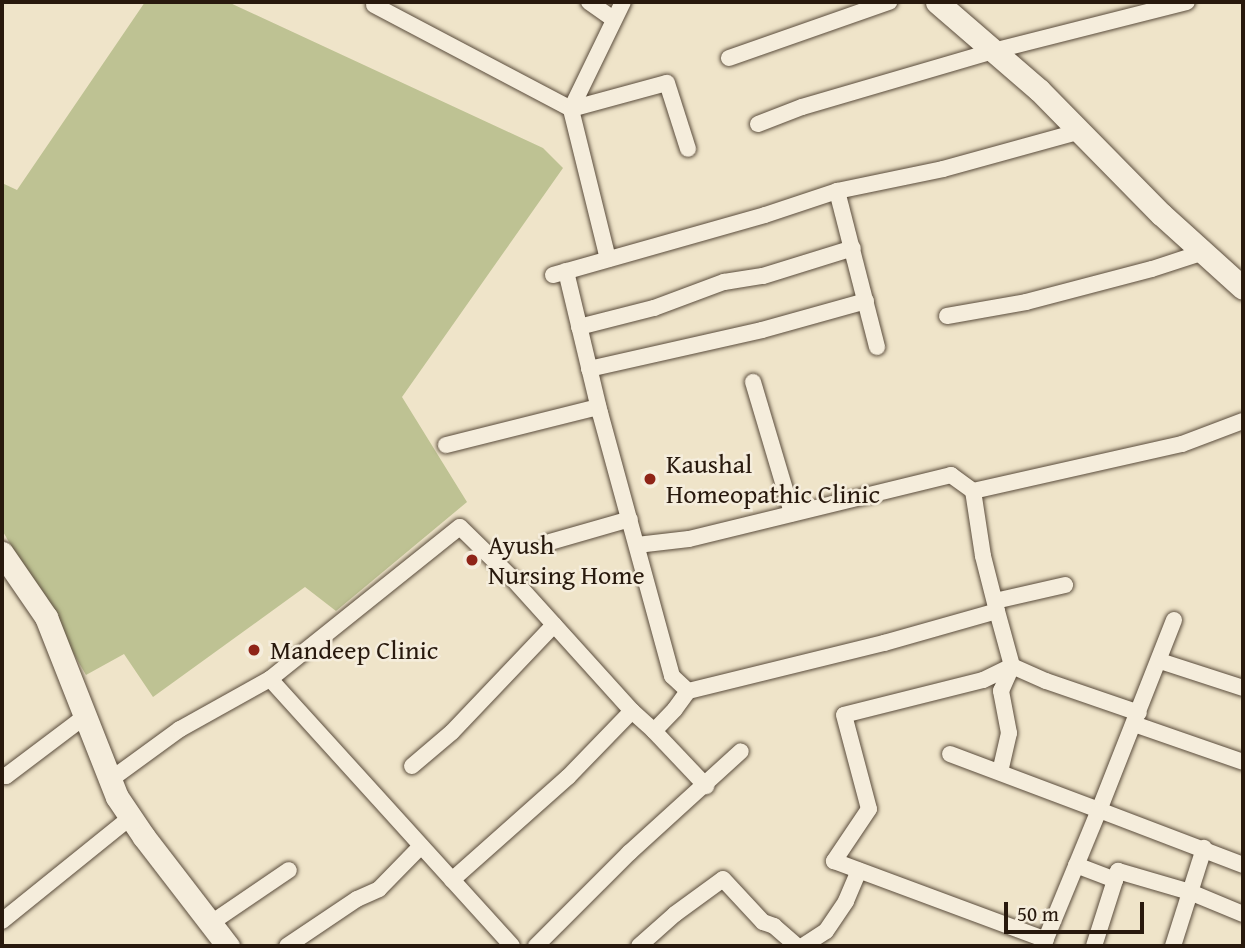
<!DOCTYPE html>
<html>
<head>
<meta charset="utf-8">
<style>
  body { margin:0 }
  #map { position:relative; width:1245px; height:948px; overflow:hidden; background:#efe4c9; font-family:"Gentium Book Plus",serif }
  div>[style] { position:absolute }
  .green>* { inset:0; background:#bec293 }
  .roads { filter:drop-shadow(0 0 2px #5a4c3c) drop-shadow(0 0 2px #5a4c3c) }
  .street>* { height:16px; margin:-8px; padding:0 8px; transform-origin:8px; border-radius:8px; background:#f5eddc }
  .secondary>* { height:23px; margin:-11.5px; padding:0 11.5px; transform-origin:11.5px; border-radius:11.5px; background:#f5eddc }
  .dots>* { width:19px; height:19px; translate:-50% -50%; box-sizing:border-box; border:4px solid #f5eddc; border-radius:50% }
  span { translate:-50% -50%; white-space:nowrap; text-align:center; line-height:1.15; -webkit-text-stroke:5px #f5eddc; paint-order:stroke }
  .poi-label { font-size:26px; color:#28190d }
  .left { translate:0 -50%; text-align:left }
  .frame { position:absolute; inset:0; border:4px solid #28190d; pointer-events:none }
  .scale { position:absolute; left:1004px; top:902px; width:140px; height:32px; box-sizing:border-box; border:4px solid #28190d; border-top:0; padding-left:9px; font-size:21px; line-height:24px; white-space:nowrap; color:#28190d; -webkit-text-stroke:5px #f5eddc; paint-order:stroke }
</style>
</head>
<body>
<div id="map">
  <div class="green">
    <i style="clip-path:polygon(145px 2px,228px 2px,543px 148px,563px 168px,402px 397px,467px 502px,336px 611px,305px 587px,153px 697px,124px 654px,86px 675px,2px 530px,2px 183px,17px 190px)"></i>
  </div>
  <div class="roads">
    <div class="street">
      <i style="left:589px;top:2px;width:29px;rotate:35deg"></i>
      <i style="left:374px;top:5px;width:223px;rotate:27.8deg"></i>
      <i style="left:571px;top:109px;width:99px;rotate:-15.2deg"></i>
      <i style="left:667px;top:83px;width:69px;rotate:72.3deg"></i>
      <i style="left:729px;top:58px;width:170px;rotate:-19.3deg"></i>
      <i style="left:758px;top:124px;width:47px;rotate:-21.1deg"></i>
      <i style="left:802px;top:107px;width:199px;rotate:-16.3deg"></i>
      <i style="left:993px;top:51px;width:200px;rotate:-14.2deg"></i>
      <i style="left:837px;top:191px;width:161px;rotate:75.6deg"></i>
      <i style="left:608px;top:259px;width:154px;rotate:-103.9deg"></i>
      <i style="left:571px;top:109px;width:119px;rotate:-64.1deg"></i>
      <i style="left:553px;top:275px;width:220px;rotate:-15.8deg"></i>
      <i style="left:765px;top:215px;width:76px;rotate:-18.4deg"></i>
      <i style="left:837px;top:191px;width:108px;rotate:-11.7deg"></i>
      <i style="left:943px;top:169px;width:143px;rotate:-15.4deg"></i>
      <i style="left:947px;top:316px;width:80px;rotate:-10deg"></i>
      <i style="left:1026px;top:302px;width:130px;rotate:-14.7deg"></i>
      <i style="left:1152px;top:269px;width:55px;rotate:-18.1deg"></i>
      <i style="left:579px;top:327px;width:77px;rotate:-14.2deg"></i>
      <i style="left:654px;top:308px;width:75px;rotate:-20.4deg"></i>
      <i style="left:724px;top:282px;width:39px;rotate:-9deg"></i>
      <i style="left:763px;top:276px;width:94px;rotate:-17.3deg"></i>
      <i style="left:589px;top:369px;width:177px;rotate:-12.7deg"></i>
      <i style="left:762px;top:330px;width:108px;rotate:-15.6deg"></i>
      <i style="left:753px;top:382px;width:137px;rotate:73.4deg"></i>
      <i style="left:446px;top:445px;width:157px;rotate:-14deg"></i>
      <i style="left:550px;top:542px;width:83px;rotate:-16deg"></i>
      <i style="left:637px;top:545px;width:52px;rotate:-6.6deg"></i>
      <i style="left:689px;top:539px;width:270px;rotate:-13.7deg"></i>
      <i style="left:951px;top:475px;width:27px;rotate:36deg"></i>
      <i style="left:973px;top:491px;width:214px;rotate:-12.7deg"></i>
      <i style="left:1182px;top:444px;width:65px;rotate:-20.7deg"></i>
      <i style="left:995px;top:601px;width:72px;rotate:-12.9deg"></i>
      <i style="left:997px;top:611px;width:57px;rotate:74.7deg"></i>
      <i style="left:1012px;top:666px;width:37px;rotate:24deg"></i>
      <i style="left:1046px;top:681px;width:98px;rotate:19deg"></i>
      <i style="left:1174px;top:620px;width:204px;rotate:111.5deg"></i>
      <i style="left:1099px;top:810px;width:154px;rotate:20.9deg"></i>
      <i style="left:1160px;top:661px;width:87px;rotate:18deg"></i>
      <i style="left:270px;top:679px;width:360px;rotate:47.8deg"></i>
      <i style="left:688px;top:691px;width:202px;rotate:-13.8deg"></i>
      <i style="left:884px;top:643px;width:117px;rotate:-15.8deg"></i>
      <i style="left:997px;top:611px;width:57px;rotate:-104.3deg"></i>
      <i style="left:983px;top:556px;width:66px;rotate:-98.7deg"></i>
      <i style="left:1134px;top:724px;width:115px;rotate:19.2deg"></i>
      <i style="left:654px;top:731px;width:76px;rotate:46.6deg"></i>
      <i style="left:950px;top:754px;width:159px;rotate:20.6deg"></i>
      <i style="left:1099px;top:810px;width:147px;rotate:112.4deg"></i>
      <i style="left:412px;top:766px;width:52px;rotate:-40.4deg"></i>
      <i style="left:452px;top:732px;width:148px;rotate:-46.4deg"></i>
      <i style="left:1000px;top:772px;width:40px;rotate:-77deg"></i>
      <i style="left:1009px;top:733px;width:43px;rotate:-100.8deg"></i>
      <i style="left:1001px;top:691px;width:27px;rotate:-66deg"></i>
      <i style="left:1012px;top:666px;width:32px;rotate:154deg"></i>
      <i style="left:983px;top:680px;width:143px;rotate:165.9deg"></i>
      <i style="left:844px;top:715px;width:97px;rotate:75.1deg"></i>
      <i style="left:869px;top:809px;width:63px;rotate:123.9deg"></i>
      <i style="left:834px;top:861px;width:226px;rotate:20.4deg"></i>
      <i style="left:2px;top:775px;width:4px;rotate:14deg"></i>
      <i style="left:6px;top:776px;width:101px;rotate:-37deg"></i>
      <i style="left:110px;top:780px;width:87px;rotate:-36.1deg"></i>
      <i style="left:180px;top:729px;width:103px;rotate:-29.1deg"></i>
      <i style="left:270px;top:679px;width:243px;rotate:-38.7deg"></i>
      <i style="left:460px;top:527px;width:71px;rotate:44.4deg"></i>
      <i style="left:511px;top:577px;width:181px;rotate:47.9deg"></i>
      <i style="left:632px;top:711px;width:30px;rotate:42deg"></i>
      <i style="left:654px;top:731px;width:30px;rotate:-46deg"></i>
      <i style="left:675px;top:709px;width:22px;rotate:-54deg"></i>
      <i style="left:688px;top:691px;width:22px;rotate:-137deg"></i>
      <i style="left:672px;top:676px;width:273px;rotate:-105.3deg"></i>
      <i style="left:600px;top:413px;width:146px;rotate:-103.5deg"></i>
      <i style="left:1076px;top:865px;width:42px;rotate:21deg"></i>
      <i style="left:452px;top:880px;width:155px;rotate:-41.6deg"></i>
      <i style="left:568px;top:777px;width:92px;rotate:-45.9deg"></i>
      <i style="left:2px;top:921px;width:167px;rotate:-38.9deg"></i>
      <i style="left:211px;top:923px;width:94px;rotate:-34.2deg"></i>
      <i style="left:287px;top:946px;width:84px;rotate:-33.9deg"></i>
      <i style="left:357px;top:899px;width:24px;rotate:-24deg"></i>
      <i style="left:379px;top:889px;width:60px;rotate:-45.7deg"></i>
      <i style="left:536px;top:946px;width:132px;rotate:-45deg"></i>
      <i style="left:629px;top:853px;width:151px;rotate:-42.3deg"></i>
      <i style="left:639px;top:946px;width:48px;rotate:-41.6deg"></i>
      <i style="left:675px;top:914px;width:59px;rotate:-36.1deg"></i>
      <i style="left:723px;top:879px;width:59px;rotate:47.1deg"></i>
      <i style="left:763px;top:922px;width:12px;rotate:20deg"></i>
      <i style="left:774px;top:926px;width:30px;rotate:41deg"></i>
      <i style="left:803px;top:946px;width:27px;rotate:-33deg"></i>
      <i style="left:826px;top:931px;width:36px;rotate:-56deg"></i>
      <i style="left:846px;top:901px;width:33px;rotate:-67deg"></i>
      <i style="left:1094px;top:946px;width:79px;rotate:-72.3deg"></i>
      <i style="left:1118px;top:871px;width:75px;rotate:16.3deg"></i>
      <i style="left:1190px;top:892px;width:57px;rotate:22.5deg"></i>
      <i style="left:1173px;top:946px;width:103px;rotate:-72.4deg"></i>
    </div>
    <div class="secondary">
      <i style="left:937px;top:2px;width:135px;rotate:40.8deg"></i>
      <i style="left:1039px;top:90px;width:174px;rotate:45.5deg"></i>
      <i style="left:1161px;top:214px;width:110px;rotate:42.1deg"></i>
      <i style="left:2px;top:553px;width:78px;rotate:55.5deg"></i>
      <i style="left:46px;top:617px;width:193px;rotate:68.5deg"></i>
      <i style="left:117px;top:797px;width:48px;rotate:56deg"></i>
      <i style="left:144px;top:837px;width:138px;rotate:52.4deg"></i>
    </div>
  </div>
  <div class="dots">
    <i style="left:650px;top:479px;background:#8f2418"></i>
    <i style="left:472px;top:560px;background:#8f2418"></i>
    <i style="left:254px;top:650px;background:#8f2418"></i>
  </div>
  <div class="poi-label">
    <span class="left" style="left:666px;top:479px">Kaushal<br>Homeopathic Clinic</span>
    <span class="left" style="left:488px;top:560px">Ayush<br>Nursing Home</span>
    <span class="left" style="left:270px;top:650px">Mandeep Clinic</span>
  </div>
  <div class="frame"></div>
  <div class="scale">50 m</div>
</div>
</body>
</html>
